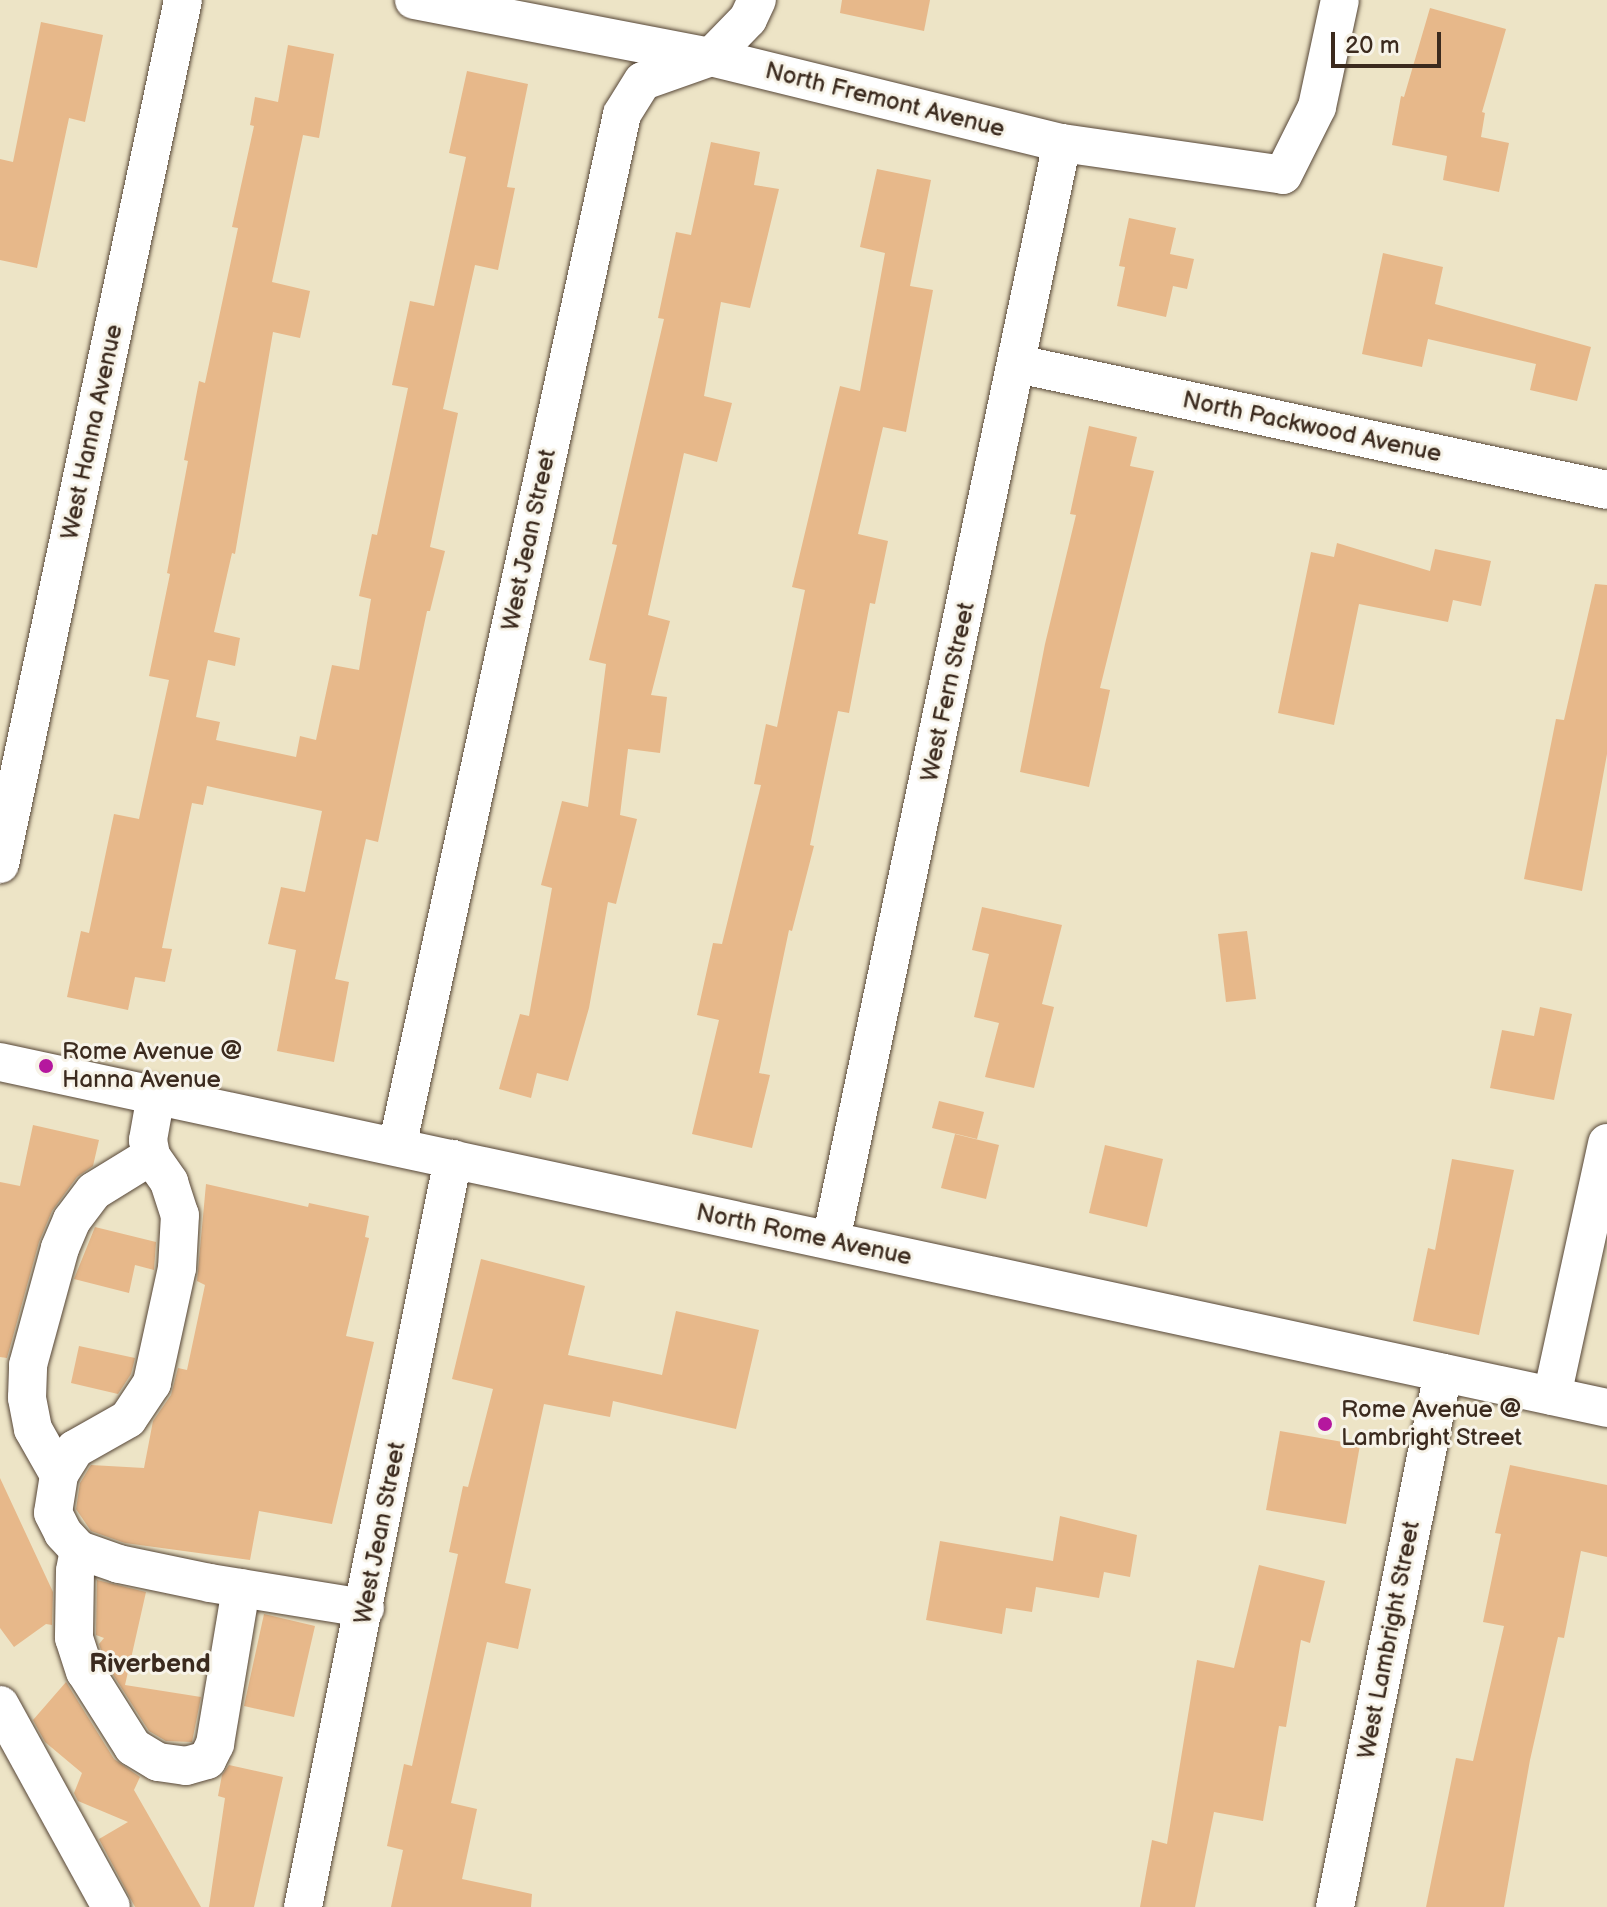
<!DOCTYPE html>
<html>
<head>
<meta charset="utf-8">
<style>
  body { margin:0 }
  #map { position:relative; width:1607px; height:1907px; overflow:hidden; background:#ede4c6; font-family:"Balsamiq Sans",sans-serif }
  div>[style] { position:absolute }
  .building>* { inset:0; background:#e7b88a }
  .roads { filter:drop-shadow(0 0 2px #564637) drop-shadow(0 0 2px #564637) }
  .minor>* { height:38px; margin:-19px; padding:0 19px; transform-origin:19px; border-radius:19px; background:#fff }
  .dots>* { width:22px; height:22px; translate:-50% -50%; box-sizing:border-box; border:4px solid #f7f3e8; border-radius:50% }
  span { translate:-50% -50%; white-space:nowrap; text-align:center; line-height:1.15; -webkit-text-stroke:6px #f7f3e8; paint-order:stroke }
  .street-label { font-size:24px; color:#3b2a1e }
  .poi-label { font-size:24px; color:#3b2a1e }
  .left { translate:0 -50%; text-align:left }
  .neighbourhood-label { font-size:26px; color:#3b2a1e; font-weight:700 }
  .scale { position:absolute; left:1331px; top:32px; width:110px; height:36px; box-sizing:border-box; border:4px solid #3b2a1e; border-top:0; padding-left:10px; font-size:24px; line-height:28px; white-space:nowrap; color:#3b2a1e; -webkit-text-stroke:6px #f7f3e8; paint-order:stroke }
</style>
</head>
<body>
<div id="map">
  <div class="building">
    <i style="clip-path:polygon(842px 0,930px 0,924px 31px,840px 13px)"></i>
    <i style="clip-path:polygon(1430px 8px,1506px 29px,1482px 112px,1485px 113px,1481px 137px,1509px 143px,1499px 192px,1443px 180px,1447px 156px,1392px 145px,1401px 96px,1404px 97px)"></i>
    <i style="clip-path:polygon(41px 22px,103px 35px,85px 122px,69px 118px,37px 268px,0 260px,0 159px,13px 162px)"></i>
    <i style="clip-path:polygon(288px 45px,334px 54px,319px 138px,303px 135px,272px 282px,310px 291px,300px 338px,273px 332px,235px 554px,232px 553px,214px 632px,240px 638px,235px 666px,208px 660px,196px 717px,220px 722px,216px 740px,296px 757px,300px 736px,316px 740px,332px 665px,359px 670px,371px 599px,359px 596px,372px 534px,377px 535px,408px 388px,392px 385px,410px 301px,434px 306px,466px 157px,449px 153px,467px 71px,528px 84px,507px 187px,515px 188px,498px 270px,475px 265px,443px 409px,458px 413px,430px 547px,445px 551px,430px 611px,427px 611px,378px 842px,366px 839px,335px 979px,349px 982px,334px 1062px,277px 1051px,296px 950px,268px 944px,281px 887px,305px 892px,322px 811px,207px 786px,203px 805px,192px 803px,162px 948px,172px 949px,165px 982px,135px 977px,128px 1010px,67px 997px,81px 931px,89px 933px,114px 814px,139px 819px,169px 680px,149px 676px,170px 574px,167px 573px,188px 461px,184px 460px,199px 381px,205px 383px,238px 228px,232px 227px,254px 126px,250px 125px,255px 97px,278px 102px)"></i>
    <i style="clip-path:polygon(711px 142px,760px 152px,754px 185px,779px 189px,750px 308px,721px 302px,704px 396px,732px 403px,717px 462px,684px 453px,648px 615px,670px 621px,651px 695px,667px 697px,660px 753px,628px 749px,620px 815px,637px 819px,616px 904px,608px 902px,589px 1008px,568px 1081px,537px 1073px,531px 1098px,499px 1089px,520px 1014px,529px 1016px,552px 888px,541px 885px,562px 801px,588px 807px,606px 664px,589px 660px,617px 545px,612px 544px,664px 319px,658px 318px,676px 232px,691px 235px)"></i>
    <i style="clip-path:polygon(877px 169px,931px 180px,910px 286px,933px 290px,906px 432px,883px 427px,858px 534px,888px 541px,875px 604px,870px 603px,849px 713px,838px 711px,810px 845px,814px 846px,792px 931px,789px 930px,759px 1073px,770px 1075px,752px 1148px,692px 1134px,719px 1020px,697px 1015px,713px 943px,722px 944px,761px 785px,754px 784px,766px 724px,777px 727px,805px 590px,792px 587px,840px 386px,860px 391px,885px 253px,860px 247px)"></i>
    <i style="clip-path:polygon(1129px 218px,1176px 228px,1170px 254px,1194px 259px,1187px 289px,1173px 286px,1166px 317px,1117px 306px,1125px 267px,1119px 266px)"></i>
    <i style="clip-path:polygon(1383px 253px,1443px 267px,1435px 304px,1591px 347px,1577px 401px,1530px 390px,1536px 364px,1428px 339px,1422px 367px,1362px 354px)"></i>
    <i style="clip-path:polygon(1089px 426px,1137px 437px,1130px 466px,1154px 471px,1100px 688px,1110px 690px,1089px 787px,1020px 772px,1045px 644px,1076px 515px,1070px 514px)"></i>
    <i style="clip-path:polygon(1337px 543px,1430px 571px,1435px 549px,1491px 561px,1481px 606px,1453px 600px,1448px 622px,1359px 604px,1334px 725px,1278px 713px,1311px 552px,1334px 557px)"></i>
    <i style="clip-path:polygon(1595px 584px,1607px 585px,1607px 754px,1582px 891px,1524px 879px,1556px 719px,1564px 720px)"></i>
    <i style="clip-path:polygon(982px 907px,1062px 925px,1042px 1004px,1054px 1007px,1034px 1088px,985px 1077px,999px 1023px,974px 1017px,989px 954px,972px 950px)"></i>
    <i style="clip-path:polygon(1247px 931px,1256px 999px,1226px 1002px,1218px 934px)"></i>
    <i style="clip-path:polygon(1540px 1007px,1572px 1014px,1554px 1100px,1490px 1088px,1502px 1030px,1534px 1036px)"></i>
    <i style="clip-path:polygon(939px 1101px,984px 1112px,977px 1139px,932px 1128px)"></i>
    <i style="clip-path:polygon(33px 1125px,99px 1140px,93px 1166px,77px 1177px,52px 1211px,39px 1242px,7px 1358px,0 1357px,0 1182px,20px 1186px)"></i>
    <i style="clip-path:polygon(955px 1134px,999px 1145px,986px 1199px,941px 1188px)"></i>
    <i style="clip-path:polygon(1105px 1145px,1163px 1159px,1147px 1227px,1089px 1213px)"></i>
    <i style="clip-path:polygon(1452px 1159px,1514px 1170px,1479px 1335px,1413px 1321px,1428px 1248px,1435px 1250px)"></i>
    <i style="clip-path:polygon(206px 1184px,308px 1207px,309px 1203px,369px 1216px,365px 1237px,369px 1238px,346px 1336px,374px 1342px,332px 1524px,259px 1511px,250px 1560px,125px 1543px,91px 1531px,76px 1509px,80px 1483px,91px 1465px,144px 1468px,153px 1421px,171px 1395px,178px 1368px,187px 1370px,205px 1285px,197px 1281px)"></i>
    <i style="clip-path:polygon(95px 1227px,156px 1242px,154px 1270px,135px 1265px,129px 1293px,74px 1279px)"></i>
    <i style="clip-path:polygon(481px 1259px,585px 1286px,568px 1355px,662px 1375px,676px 1311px,759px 1330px,736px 1429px,613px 1401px,610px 1417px,544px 1404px,505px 1583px,531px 1589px,518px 1649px,487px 1642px,451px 1803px,477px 1809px,462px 1879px,532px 1894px,531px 1907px,391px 1907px,403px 1850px,387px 1846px,404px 1764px,412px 1766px,458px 1554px,449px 1552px,463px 1486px,468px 1487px,493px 1389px,452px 1379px)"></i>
    <i style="clip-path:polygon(79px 1346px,135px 1358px,131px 1374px,118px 1394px,71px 1383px)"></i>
    <i style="clip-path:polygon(1280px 1431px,1360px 1445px,1346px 1524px,1266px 1510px)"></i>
    <i style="clip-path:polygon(1510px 1465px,1607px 1485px,1607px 1557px,1581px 1551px,1564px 1638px,1558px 1637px,1530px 1760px,1504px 1907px,1426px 1907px,1456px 1758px,1473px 1761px,1504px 1626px,1483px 1622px,1501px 1534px,1495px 1533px)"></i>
    <i style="clip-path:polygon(0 1478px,53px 1592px,52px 1625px,46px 1624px,14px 1647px,0 1628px)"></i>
    <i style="clip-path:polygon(1060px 1516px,1137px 1535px,1130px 1577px,1104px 1572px,1099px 1598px,1036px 1587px,1032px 1612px,1006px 1608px,1002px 1634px,926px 1620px,940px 1541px,1053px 1561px)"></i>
    <i style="clip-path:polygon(1259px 1565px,1325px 1581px,1310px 1643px,1301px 1640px,1286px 1727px,1279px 1726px,1263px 1821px,1214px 1812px,1195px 1907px,1140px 1907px,1152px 1840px,1167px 1844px,1197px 1660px,1234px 1668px)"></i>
    <i style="clip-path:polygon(97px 1580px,146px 1592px,125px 1685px,201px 1697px,192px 1742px,166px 1741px,149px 1731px,105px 1662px,99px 1644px,104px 1638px,96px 1635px)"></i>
    <i style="clip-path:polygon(264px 1614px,315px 1626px,294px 1717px,244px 1706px)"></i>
    <i style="clip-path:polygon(66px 1682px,114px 1759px,140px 1777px,134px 1790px,201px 1907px,135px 1907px,99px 1839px,128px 1822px,78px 1801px,74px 1793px,82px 1773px,45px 1742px,33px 1720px)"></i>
    <i style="clip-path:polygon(229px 1765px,283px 1777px,254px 1907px,209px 1907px,225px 1798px,218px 1796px,222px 1775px)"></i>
  </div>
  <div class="roads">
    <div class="minor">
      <i style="left:414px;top:0;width:302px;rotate:10.9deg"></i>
      <i style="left:711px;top:57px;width:361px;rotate:13.8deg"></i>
      <i style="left:1062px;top:143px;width:223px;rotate:8.2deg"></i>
      <i style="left:1283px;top:175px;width:76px;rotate:-63.4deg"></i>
      <i style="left:1317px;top:107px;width:109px;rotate:-77.9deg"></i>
      <i style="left:1018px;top:364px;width:602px;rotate:12.07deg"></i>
      <i style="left:0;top:864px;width:883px;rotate:-78.04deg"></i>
      <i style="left:0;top:1062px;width:1644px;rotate:12.15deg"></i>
      <i style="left:156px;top:1095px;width:46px;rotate:100.1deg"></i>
      <i style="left:148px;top:1140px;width:16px;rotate:79deg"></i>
      <i style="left:151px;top:1156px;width:32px;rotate:55deg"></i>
      <i style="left:169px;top:1182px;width:35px;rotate:72deg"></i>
      <i style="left:180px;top:1215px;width:53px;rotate:93.2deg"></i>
      <i style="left:177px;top:1268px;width:118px;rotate:102.3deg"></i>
      <i style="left:152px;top:1383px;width:43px;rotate:123.7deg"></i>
      <i style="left:128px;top:1419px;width:61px;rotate:150.5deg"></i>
      <i style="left:75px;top:1449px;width:31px;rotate:122deg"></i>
      <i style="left:59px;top:1475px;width:38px;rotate:99deg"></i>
      <i style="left:53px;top:1513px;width:22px;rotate:63deg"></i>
      <i style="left:63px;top:1533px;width:23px;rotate:47deg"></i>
      <i style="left:79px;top:1550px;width:42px;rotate:19.3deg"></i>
      <i style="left:119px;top:1564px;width:93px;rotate:11.8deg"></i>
      <i style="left:210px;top:1583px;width:157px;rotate:9.2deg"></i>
      <i style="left:397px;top:1147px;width:1057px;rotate:-77.71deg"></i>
      <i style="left:622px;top:114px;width:39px;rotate:-58deg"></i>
      <i style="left:643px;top:81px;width:72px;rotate:-19.4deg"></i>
      <i style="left:711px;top:57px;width:53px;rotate:-45.8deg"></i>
      <i style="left:748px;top:19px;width:21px;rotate:-65deg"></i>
      <i style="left:831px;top:1240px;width:1121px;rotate:-78.11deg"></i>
      <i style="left:1552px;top:1396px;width:259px;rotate:-77.7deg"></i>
      <i style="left:59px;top:1475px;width:53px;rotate:-119.5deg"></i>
      <i style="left:33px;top:1429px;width:32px;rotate:-101deg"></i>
      <i style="left:27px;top:1398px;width:33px;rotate:-88deg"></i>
      <i style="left:28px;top:1365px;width:121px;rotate:-74.7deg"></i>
      <i style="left:60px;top:1248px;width:30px;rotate:-67deg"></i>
      <i style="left:72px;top:1220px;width:36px;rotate:-53deg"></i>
      <i style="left:94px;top:1191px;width:67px;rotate:-31.6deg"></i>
      <i style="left:79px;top:1550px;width:21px;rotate:101deg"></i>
      <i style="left:75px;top:1571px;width:67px;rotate:90.9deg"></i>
      <i style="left:74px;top:1638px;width:35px;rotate:72deg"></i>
      <i style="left:85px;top:1671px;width:90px;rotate:57.7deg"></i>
      <i style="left:133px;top:1747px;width:29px;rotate:31deg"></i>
      <i style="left:158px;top:1762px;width:28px;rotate:8deg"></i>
      <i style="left:186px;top:1766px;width:22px;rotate:-16deg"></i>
      <i style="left:207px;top:1760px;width:18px;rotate:-63deg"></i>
      <i style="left:215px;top:1744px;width:158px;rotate:-80.5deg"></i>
      <i style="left:0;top:1705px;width:230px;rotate:61.2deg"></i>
      <i style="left:303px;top:1907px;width:763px;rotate:-78.66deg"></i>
      <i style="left:1335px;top:1907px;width:545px;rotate:-78.57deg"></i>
    </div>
  </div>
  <div class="dots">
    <i style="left:46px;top:1066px;background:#b5179e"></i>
    <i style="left:1325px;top:1424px;background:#b5179e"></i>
  </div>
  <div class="street-label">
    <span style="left:885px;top:100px;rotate:14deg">North Fremont Avenue</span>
    <span style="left:1312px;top:427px;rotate:12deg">North Packwood Avenue</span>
    <span style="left:92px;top:432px;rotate:-78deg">West Hanna Avenue</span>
    <span style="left:529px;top:540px;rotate:-78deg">West Jean Street</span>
    <span style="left:948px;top:692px;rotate:-78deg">West Fern Street</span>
    <span style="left:804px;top:1235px;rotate:12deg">North Rome Avenue</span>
    <span style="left:380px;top:1533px;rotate:-79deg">West Jean Street</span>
    <span style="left:1389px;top:1640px;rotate:-79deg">West Lambright Street</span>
  </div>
  <div class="poi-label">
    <span class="left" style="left:62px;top:1066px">Rome Avenue @<br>Hanna Avenue</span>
    <span class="left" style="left:1341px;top:1424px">Rome Avenue @<br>Lambright Street</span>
  </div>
  <div class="neighbourhood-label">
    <span style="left:150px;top:1665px">Riverbend</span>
  </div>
  <div class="scale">20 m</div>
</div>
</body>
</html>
